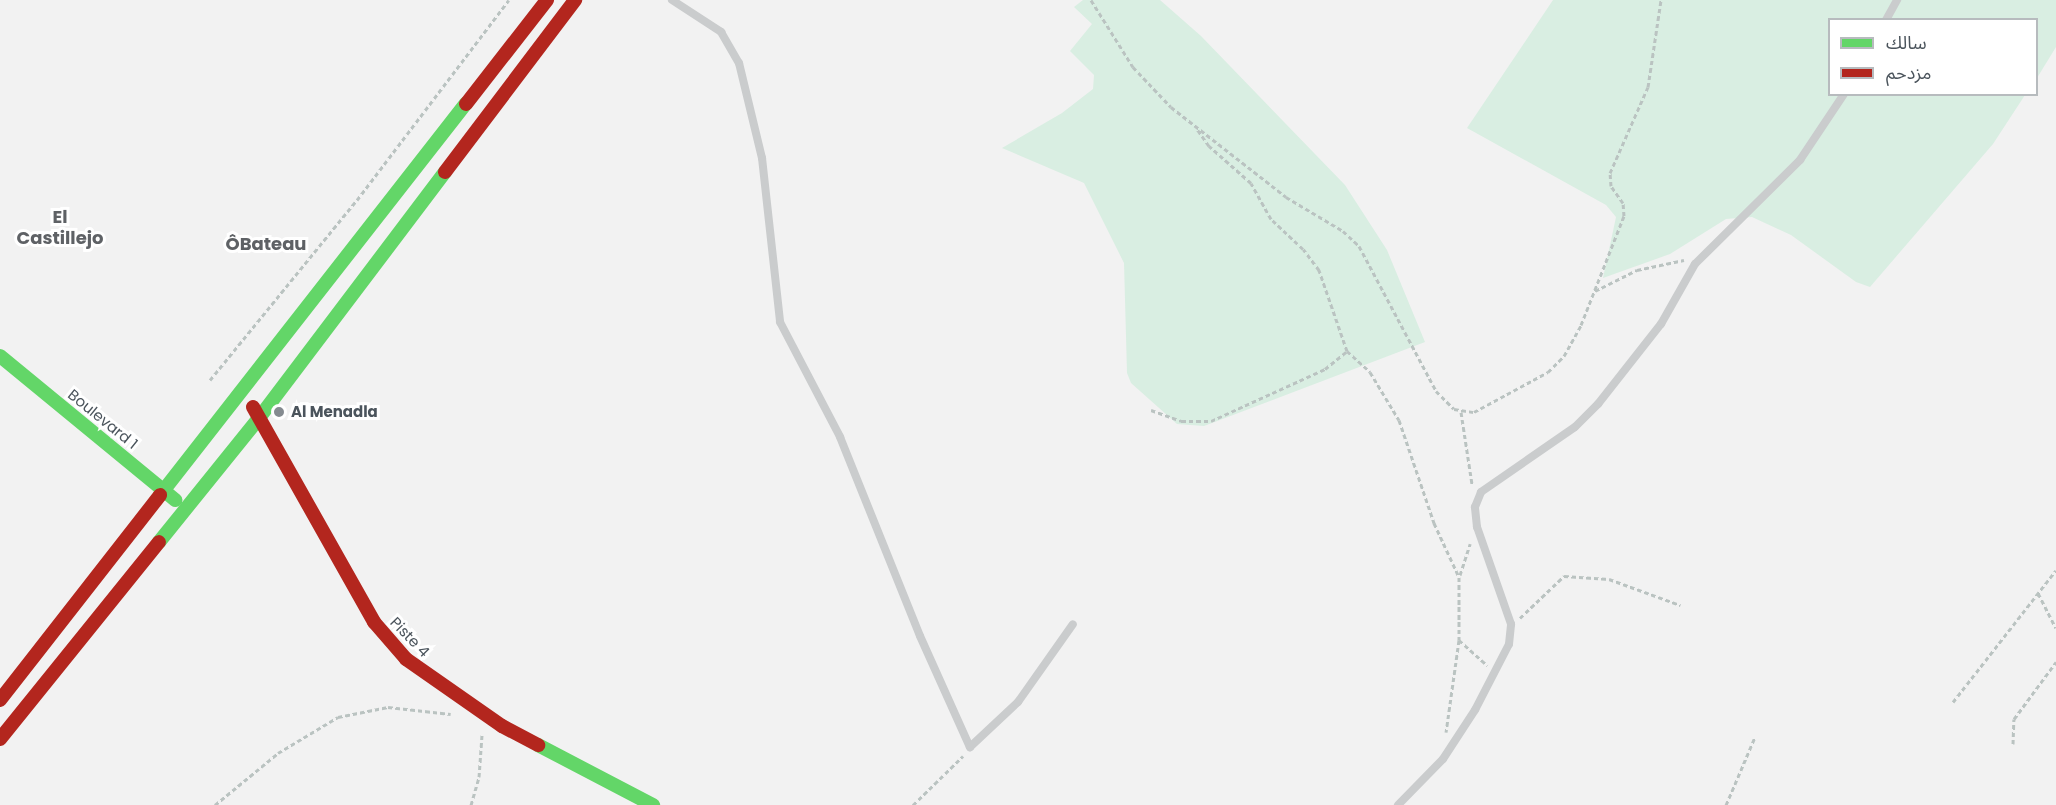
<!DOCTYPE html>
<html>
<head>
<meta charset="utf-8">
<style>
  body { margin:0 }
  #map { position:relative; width:2056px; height:805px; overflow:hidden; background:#f2f2f2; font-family:Poppins,"Noto Sans Arabic",sans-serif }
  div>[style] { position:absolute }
  .green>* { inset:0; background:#d9eee2 }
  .path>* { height:3px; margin-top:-1.5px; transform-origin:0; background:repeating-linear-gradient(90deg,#bac3c1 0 4.5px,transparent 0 7.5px) }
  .lane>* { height:8px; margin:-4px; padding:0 4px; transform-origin:4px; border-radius:4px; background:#cacccd }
  .fast>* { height:14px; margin:-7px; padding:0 7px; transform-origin:7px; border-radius:7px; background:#63d668 }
  .jam>* { height:14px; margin:-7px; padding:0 7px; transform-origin:7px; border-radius:7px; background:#b3261e }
  .dots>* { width:16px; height:16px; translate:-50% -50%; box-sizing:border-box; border:3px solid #fff; border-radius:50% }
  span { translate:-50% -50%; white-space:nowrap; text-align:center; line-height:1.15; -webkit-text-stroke:6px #fff; paint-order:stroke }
  .poi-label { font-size:15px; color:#4b545c; font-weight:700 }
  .left { translate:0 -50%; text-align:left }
  .street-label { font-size:15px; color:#4b545c }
  .quarter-label { font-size:18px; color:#5e6165; font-weight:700 }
  .legend { position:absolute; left:1828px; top:18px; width:210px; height:78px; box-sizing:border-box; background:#fff; border:2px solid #b7bbbe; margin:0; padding:8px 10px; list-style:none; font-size:18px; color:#4b545c }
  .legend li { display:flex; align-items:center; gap:12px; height:30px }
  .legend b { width:30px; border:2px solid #b7bbbe }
</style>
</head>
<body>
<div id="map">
  <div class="green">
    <i style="clip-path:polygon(1083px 0,1160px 0,1201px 36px,1345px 185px,1387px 250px,1425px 342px,1204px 426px,1177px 424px,1131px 383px,1127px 373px,1124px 263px,1084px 183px,1002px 148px,1062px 113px,1093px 89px,1094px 75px,1070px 51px,1092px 24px,1074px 7px)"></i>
    <i style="clip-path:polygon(1553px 0,2056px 0,2056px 47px,2037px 78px,2036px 20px,1830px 20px,1830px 94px,2025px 95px,1993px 144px,1870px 287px,1856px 282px,1791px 235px,1752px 217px,1726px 219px,1670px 254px,1603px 278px,1616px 217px,1606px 205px,1467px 128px)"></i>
  </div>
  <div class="path">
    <i style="left:1091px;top:0;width:79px;rotate:57.9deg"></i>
    <i style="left:1133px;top:67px;width:55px;rotate:46.5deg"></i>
    <i style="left:1171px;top:107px;width:146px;rotate:38deg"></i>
    <i style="left:1286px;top:197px;width:66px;rotate:30.8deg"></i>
    <i style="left:1343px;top:231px;width:22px;rotate:43deg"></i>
    <i style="left:1359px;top:246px;width:164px;rotate:62deg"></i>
    <i style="left:1436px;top:391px;width:25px;rotate:45deg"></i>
    <i style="left:1454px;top:409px;width:20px;rotate:9deg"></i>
    <i style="left:1474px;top:412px;width:84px;rotate:-28.4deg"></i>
    <i style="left:1548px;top:372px;width:23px;rotate:-45deg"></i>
    <i style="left:1564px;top:356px;width:35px;rotate:-61deg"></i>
    <i style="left:1581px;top:325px;width:117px;rotate:-68.5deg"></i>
    <i style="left:1624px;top:216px;width:13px;rotate:-94deg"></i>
    <i style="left:1623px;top:203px;width:21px;rotate:-125deg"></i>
    <i style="left:1611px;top:186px;width:13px;rotate:-94deg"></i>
    <i style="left:1610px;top:173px;width:94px;rotate:-66.2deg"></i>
    <i style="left:1648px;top:87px;width:88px;rotate:-81.5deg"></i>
    <i style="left:1595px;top:291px;width:47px;rotate:-26.6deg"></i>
    <i style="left:1637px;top:270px;width:48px;rotate:-12deg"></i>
    <i style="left:1347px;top:351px;width:31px;rotate:42deg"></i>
    <i style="left:1370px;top:372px;width:56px;rotate:58.9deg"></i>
    <i style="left:1399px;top:420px;width:109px;rotate:71.2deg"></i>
    <i style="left:1434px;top:523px;width:60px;rotate:65.2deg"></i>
    <i style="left:1459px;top:577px;width:63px;rotate:90deg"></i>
    <i style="left:1459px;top:640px;width:93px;rotate:98deg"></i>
    <i style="left:210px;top:380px;width:232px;rotate:-50.8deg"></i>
    <i style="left:357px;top:200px;width:251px;rotate:-52.8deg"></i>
    <i style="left:1151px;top:410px;width:32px;rotate:20deg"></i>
    <i style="left:1181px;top:421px;width:30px"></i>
    <i style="left:1211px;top:421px;width:125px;rotate:-24.5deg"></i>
    <i style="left:1325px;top:369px;width:28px;rotate:-39deg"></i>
    <i style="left:1347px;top:351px;width:86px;rotate:-109.1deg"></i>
    <i style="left:1319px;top:270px;width:26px;rotate:-127deg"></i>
    <i style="left:1303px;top:249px;width:44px;rotate:-136.8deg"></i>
    <i style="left:1271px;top:219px;width:41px;rotate:-119.1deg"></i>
    <i style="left:1251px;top:183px;width:56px;rotate:-138.6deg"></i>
    <i style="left:1209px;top:146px;width:21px;rotate:-125deg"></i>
    <i style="left:1461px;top:412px;width:73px;rotate:81.3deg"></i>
    <i style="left:1460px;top:575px;width:33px;rotate:-72deg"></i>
    <i style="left:2038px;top:593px;width:39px;rotate:63deg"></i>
    <i style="left:1520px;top:618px;width:61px;rotate:-43.7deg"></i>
    <i style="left:1564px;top:576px;width:45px;rotate:3.8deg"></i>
    <i style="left:1609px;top:579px;width:76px;rotate:20.1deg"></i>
    <i style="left:1459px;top:640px;width:38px;rotate:42deg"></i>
    <i style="left:1953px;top:702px;width:167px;rotate:-52deg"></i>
    <i style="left:2013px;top:744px;width:25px;rotate:-88deg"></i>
    <i style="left:2014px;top:719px;width:71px;rotate:-53.6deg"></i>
    <i style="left:215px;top:805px;width:82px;rotate:-39.5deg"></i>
    <i style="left:278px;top:753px;width:70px;rotate:-31deg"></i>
    <i style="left:338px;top:717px;width:51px;rotate:-11.3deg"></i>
    <i style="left:388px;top:707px;width:63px;rotate:6.3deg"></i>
    <i style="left:471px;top:805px;width:29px;rotate:-74deg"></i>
    <i style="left:479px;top:777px;width:42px;rotate:-85.9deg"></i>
    <i style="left:913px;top:805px;width:70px;rotate:-44.4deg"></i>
    <i style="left:1726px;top:805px;width:74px;rotate:-66.9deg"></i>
  </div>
  <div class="lane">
    <i style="left:672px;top:0;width:59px;rotate:33.1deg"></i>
    <i style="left:721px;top:32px;width:36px;rotate:60deg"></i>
    <i style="left:739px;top:63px;width:98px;rotate:76.4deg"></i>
    <i style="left:762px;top:158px;width:165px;rotate:83.7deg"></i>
    <i style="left:780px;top:322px;width:130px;rotate:62.4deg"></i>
    <i style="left:840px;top:437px;width:214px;rotate:68.1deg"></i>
    <i style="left:920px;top:636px;width:122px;rotate:65.8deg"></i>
    <i style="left:970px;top:747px;width:66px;rotate:-43.2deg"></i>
    <i style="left:1018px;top:702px;width:95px;rotate:-54.8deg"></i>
    <i style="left:1886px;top:20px;width:23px;rotate:-61deg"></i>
    <i style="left:1398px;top:805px;width:64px;rotate:-45.6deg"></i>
    <i style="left:1443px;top:759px;width:59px;rotate:-56.9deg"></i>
    <i style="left:1475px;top:710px;width:74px;rotate:-62.7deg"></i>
    <i style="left:1509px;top:644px;width:20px;rotate:-84deg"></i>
    <i style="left:1511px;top:624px;width:103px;rotate:-109.3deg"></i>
    <i style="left:1477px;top:527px;width:20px;rotate:-96deg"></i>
    <i style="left:1475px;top:507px;width:16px;rotate:-68deg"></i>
    <i style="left:1481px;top:492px;width:114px;rotate:-34.7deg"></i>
    <i style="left:1575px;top:427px;width:33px;rotate:-45deg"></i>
    <i style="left:1598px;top:404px;width:102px;rotate:-51.8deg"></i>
    <i style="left:1661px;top:324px;width:69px;rotate:-60.5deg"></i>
    <i style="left:1695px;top:264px;width:148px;rotate:-44.7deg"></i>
    <i style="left:1800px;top:160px;width:79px;rotate:-56.3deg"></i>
  </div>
  <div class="fast">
    <i style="left:0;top:356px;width:227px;rotate:39.4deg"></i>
    <i style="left:160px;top:495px;width:497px;rotate:-52deg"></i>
    <i style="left:159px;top:542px;width:159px;rotate:-51.1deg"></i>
    <i style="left:259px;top:418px;width:308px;rotate:-52.9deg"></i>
    <i style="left:538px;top:745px;width:130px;rotate:27.6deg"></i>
  </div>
  <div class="jam">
    <i style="left:466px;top:104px;width:132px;rotate:-52.1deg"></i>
    <i style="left:445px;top:172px;width:216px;rotate:-52.9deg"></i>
    <i style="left:253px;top:407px;width:247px;rotate:60.6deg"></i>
    <i style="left:374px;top:622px;width:49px;rotate:49.1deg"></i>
    <i style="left:406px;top:659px;width:117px;rotate:34.9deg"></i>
    <i style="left:502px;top:726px;width:41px;rotate:27.8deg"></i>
    <i style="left:0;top:700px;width:260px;rotate:-52deg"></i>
    <i style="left:0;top:739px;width:253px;rotate:-51.1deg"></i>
  </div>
  <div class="dots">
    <i style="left:279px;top:412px;background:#858b90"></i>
  </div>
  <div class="poi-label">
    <span class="left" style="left:291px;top:412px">Al Menadla</span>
  </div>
  <div class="street-label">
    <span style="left:103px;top:419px;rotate:39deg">Boulevard 1</span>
    <span style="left:410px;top:637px;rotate:46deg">Piste 4</span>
  </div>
  <div class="quarter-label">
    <span style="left:60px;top:228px">El<br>Castillejo</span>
    <span style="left:266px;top:244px">ÔBateau</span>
  </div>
  <ul class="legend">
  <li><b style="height:8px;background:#63d668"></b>سالك</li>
  <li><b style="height:8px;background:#b3261e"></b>مزدحم</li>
  </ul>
</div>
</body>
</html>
